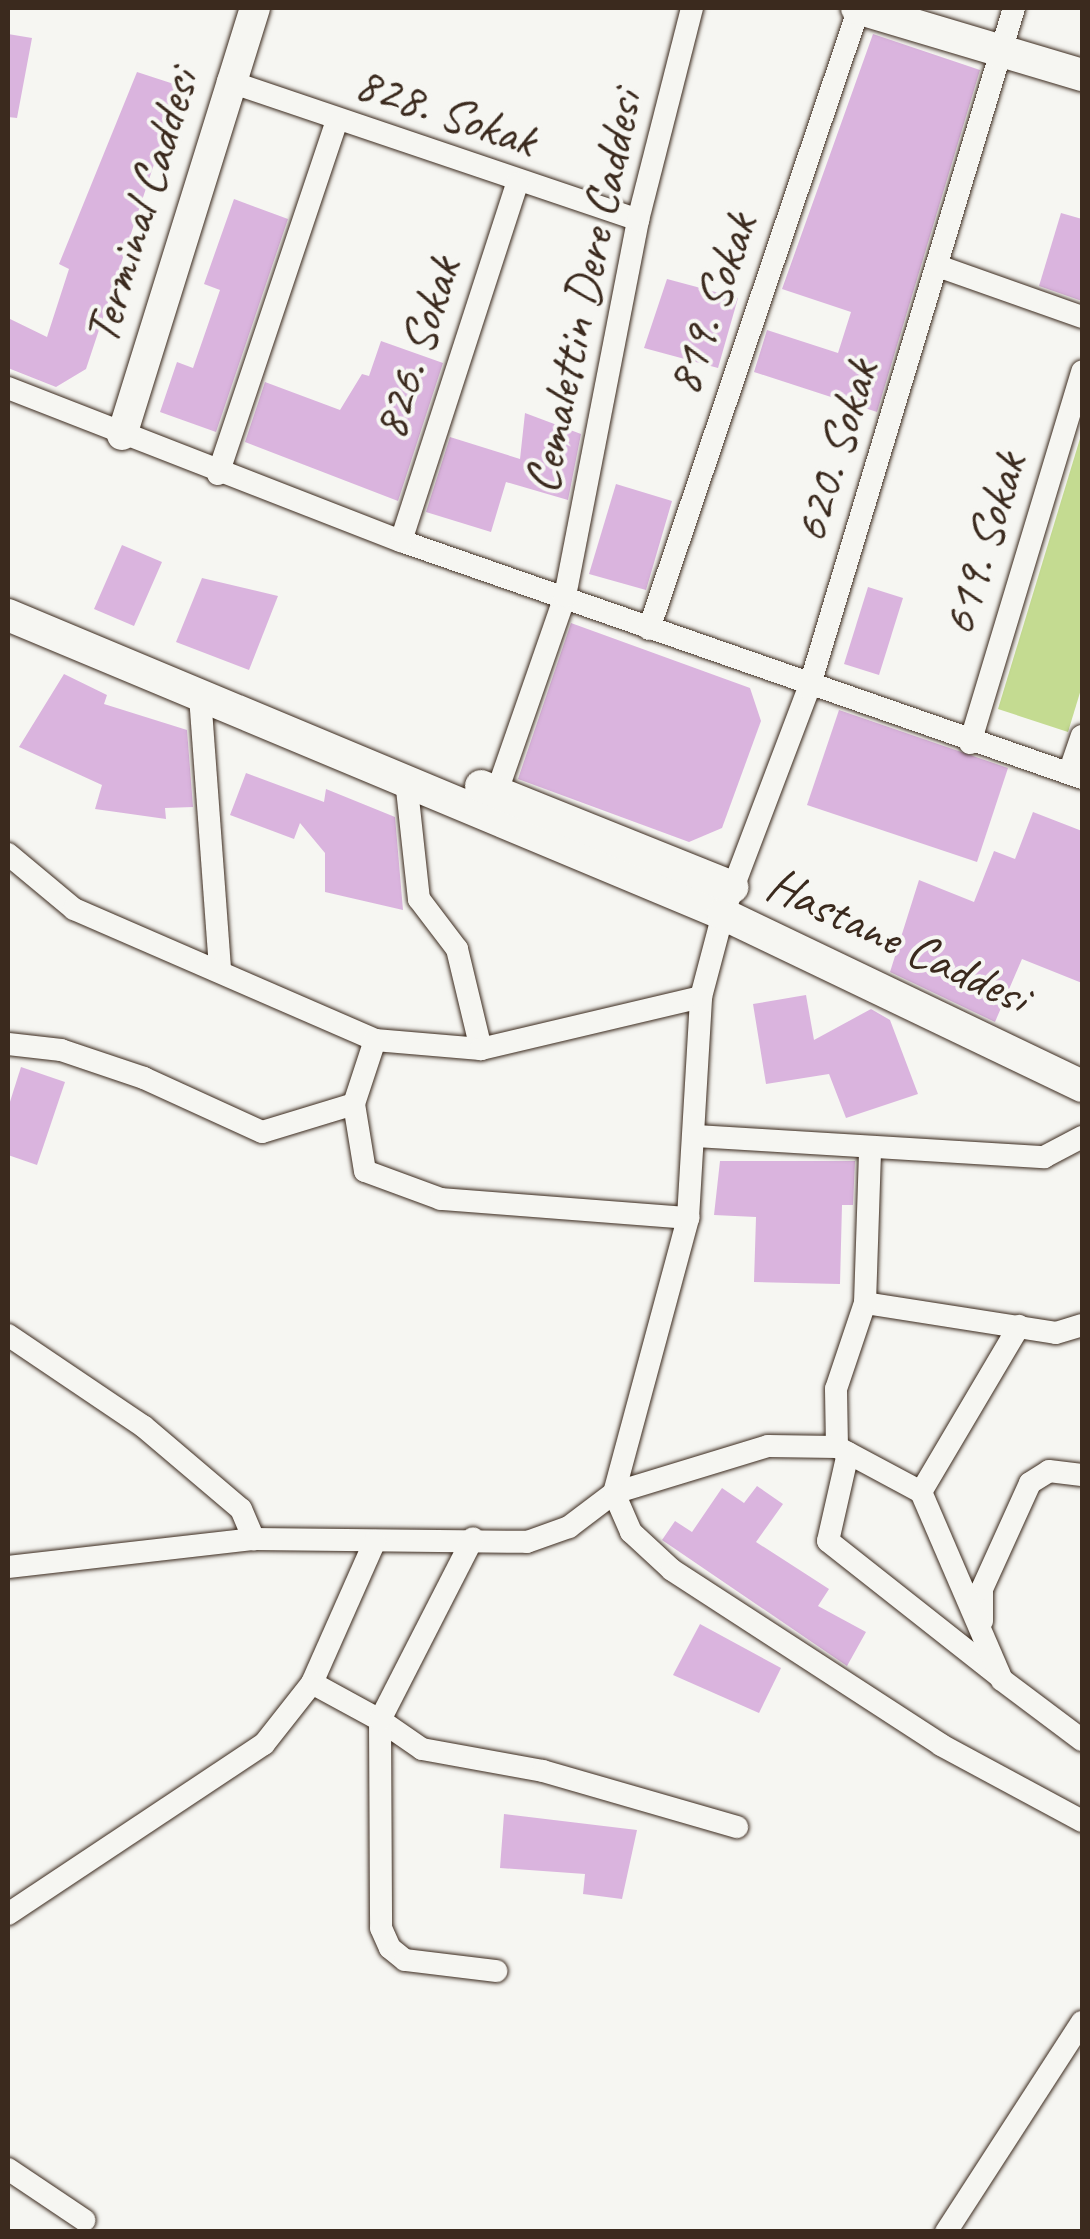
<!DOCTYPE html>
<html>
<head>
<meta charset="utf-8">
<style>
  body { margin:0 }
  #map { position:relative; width:1090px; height:2239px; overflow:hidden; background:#f6f6f2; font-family:Caveat,sans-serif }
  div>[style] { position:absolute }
  .green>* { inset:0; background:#c4db91 }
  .building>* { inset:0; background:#dab4de }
  .roads { filter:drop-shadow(0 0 2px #3b2a1e) drop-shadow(0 0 2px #3b2a1e) }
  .minor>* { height:22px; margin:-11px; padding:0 11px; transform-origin:11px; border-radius:11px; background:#f6f6f2 }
  .tertiary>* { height:30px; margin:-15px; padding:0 15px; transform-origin:15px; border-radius:15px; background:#f6f6f2 }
  .secondary>* { height:32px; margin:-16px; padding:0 16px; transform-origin:16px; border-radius:16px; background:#f6f6f2 }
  span { translate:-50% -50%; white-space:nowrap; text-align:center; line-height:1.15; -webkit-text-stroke:8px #f6f6f2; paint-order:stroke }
  .street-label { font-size:50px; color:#3b2a1e }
  .frame { position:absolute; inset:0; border:10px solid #3b2a1e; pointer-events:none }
</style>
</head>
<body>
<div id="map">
  <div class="green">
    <i style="clip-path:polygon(1082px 432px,1082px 686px,1068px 732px,998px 709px)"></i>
  </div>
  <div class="building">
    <i style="clip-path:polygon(8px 34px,32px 38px,17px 118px,8px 117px)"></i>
    <i style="clip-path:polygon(873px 34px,980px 70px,877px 412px,754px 372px,767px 330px,838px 353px,851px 312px,782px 289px)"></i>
    <i style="clip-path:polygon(137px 72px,180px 86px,86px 369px,56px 387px,8px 368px,8px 318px,47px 337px,69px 269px,59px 264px)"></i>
    <i style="clip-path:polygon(234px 199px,288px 219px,216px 432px,160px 412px,177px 362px,193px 368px,220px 290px,204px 284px)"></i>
    <i style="clip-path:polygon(1061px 213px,1082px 219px,1082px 301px,1039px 286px)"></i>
    <i style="clip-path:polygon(667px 279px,738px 298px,718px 368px,644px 348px)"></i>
    <i style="clip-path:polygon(381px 341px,443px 363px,398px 501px,245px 442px,265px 382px,340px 410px,362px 374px,369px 376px)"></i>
    <i style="clip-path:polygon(525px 413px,581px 434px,568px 500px,506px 482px,491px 532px,426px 512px,450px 437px,520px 459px)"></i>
    <i style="clip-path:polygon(616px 484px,672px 501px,646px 590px,589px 574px)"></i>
    <i style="clip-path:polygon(122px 545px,162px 562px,134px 626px,94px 609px)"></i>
    <i style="clip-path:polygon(202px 578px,278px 596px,249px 670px,176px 642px)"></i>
    <i style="clip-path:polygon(868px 587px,903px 598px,879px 675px,844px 664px)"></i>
    <i style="clip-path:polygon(571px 623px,750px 688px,761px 721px,722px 828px,689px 842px,518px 779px)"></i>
    <i style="clip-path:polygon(64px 674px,107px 695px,104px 704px,187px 730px,193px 807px,165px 808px,166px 819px,95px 809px,102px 785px,19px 747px)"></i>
    <i style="clip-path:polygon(839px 710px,1008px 768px,977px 862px,807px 805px)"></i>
    <i style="clip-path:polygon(246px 773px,324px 802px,326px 789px,395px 817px,403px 910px,325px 892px,325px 853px,300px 823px,294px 839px,230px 815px)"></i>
    <i style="clip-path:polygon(1033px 812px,1082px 831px,1082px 983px,1022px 959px,995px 1022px,890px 972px,919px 880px,974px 902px,994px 851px,1015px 859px)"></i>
    <i style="clip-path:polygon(806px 995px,814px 1040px,871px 1009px,890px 1020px,918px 1094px,846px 1118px,829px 1074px,766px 1084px,753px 1004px)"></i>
    <i style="clip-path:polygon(21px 1067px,65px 1082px,37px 1165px,8px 1155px,8px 1108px)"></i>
    <i style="clip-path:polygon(720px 1161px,855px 1161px,853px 1205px,842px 1205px,840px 1284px,754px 1282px,756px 1217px,714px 1215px)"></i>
    <i style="clip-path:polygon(757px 1486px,783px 1504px,756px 1542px,829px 1589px,818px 1606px,866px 1632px,847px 1666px,662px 1540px,675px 1521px,692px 1532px,722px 1488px,744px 1503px)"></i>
    <i style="clip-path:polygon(700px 1624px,781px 1668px,759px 1713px,673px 1675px)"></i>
    <i style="clip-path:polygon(504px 1814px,637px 1830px,622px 1899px,583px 1894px,585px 1874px,500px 1868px)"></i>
  </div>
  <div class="roads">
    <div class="minor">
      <i style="left:228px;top:81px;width:433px;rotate:18.7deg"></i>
      <i style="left:938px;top:266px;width:153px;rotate:19.5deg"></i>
      <i style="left:8px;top:388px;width:422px;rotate:21.3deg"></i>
      <i style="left:401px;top:541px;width:721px;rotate:19.19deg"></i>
      <i style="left:218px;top:474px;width:370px;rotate:-71.4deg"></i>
      <i style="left:401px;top:541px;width:376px;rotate:-72deg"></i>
      <i style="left:649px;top:629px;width:656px;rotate:-71.32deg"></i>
      <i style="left:200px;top:696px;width:271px;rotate:85.8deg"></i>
      <i style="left:970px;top:743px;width:388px;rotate:-73.2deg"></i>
      <i style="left:1069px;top:773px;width:39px;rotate:-71deg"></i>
      <i style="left:406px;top:780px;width:120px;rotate:83.8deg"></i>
      <i style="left:419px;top:899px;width:63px;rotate:52.8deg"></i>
      <i style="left:457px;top:949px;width:103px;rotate:76.5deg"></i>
      <i style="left:493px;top:803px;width:219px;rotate:-70.8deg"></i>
      <i style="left:565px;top:596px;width:383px;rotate:-79deg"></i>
      <i style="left:638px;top:220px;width:219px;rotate:-75.7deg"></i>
      <i style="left:8px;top:854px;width:86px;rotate:39.8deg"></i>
      <i style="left:74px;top:909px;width:328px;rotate:23.5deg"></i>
      <i style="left:375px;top:1040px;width:67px;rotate:108.2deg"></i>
      <i style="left:354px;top:1104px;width:96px;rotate:163.1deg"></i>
      <i style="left:262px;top:1132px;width:130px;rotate:-155.4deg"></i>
      <i style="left:144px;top:1078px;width:88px;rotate:-161.4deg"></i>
      <i style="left:61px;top:1050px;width:53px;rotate:-173.5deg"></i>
      <i style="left:375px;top:1040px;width:106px;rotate:4.9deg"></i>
      <i style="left:481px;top:1049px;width:226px;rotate:-13.3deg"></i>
      <i style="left:354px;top:1104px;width:68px;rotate:80.7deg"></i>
      <i style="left:365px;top:1171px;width:81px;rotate:20.2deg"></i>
      <i style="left:441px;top:1199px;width:248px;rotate:4.4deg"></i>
      <i style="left:696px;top:1136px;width:349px;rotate:3.5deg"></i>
      <i style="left:1044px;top:1157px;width:43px;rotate:-27.8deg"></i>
      <i style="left:865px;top:1303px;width:193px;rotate:8.9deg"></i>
      <i style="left:1056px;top:1333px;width:27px;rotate:-17deg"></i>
      <i style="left:8px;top:1335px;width:163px;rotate:34deg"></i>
      <i style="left:143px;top:1426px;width:128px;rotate:40.3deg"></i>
      <i style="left:241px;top:1509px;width:33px;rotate:67deg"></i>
      <i style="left:837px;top:1447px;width:58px;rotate:-91deg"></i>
      <i style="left:836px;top:1389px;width:91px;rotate:-71.4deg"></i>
      <i style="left:865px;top:1303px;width:153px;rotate:-88.1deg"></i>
      <i style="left:848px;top:1453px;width:90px;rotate:102.8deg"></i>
      <i style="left:828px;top:1541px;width:219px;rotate:38.3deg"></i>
      <i style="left:921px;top:1492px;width:193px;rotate:-59.4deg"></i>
      <i style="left:8px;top:1567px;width:248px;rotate:-6.5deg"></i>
      <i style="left:254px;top:1539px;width:273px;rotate:0.6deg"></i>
      <i style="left:527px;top:1542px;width:45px;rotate:-19.7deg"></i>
      <i style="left:569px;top:1527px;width:56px;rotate:-37.1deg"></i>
      <i style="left:614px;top:1493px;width:285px;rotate:-74.9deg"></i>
      <i style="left:688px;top:1218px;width:221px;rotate:-86.6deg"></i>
      <i style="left:701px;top:997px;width:86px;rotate:-75.2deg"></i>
      <i style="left:723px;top:914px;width:242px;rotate:-69.2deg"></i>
      <i style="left:809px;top:688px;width:710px;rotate:-73.22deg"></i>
      <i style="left:982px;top:1621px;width:32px;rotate:-90deg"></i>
      <i style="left:982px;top:1589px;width:116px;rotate:-65.6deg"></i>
      <i style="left:1030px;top:1483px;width:22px;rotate:-32deg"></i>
      <i style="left:1049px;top:1471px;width:33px;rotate:7deg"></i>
      <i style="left:312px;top:1683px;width:155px;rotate:-66.1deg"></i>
      <i style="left:380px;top:1720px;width:51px;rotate:34.6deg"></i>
      <i style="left:422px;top:1749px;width:123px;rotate:10.3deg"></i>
      <i style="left:543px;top:1771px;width:202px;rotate:16.1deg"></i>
      <i style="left:380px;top:1720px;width:208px;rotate:89.7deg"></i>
      <i style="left:381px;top:1928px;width:22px;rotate:66deg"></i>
      <i style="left:390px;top:1948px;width:19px;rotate:39deg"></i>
      <i style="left:405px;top:1960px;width:92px;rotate:6.9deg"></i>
      <i style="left:1082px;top:1740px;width:100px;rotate:-143.1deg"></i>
      <i style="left:1002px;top:1680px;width:205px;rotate:-113.3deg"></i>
      <i style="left:921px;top:1492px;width:95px;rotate:-151.8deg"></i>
      <i style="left:837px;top:1447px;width:69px;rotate:-179.2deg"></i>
      <i style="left:768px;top:1446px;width:161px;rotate:163deg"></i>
      <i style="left:614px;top:1493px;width:43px;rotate:66.4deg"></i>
      <i style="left:631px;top:1532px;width:56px;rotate:42.8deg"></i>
      <i style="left:672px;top:1570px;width:321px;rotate:33deg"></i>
      <i style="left:941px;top:1745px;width:160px;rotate:28.3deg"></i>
      <i style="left:8px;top:1914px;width:307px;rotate:-33.6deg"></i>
      <i style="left:264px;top:1744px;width:78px;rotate:-51.8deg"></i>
      <i style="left:312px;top:1683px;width:77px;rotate:28.6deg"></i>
      <i style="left:380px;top:1720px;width:204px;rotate:-62.9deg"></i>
      <i style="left:8px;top:2169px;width:92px;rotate:33.9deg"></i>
      <i style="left:946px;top:2232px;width:250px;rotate:-57.1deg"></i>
    </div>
    <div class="tertiary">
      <i style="left:122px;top:435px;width:447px;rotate:-72.7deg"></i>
    </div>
    <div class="secondary">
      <i style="left:857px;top:8px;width:235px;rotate:16.6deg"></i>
      <i style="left:8px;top:615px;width:775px;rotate:22.69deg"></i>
      <i style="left:723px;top:914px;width:398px;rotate:25.6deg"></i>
      <i style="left:481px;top:786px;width:271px;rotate:21.9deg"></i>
    </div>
  </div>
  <div class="street-label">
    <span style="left:446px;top:111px;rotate:19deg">828. Sokak</span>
    <span style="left:141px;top:207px;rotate:-73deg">Terminal Caddesi</span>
    <span style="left:583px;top:292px;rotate:-78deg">Cemalettin Dere Caddesi</span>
    <span style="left:711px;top:304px;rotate:-71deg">819. Sokak</span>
    <span style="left:416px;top:348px;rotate:-72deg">826. Sokak</span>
    <span style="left:835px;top:451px;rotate:-73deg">620. Sokak</span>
    <span style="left:983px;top:544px;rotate:-73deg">619. Sokak</span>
    <span style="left:898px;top:940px;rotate:25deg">Hastane Caddesi</span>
  </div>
  <div class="frame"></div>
</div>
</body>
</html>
